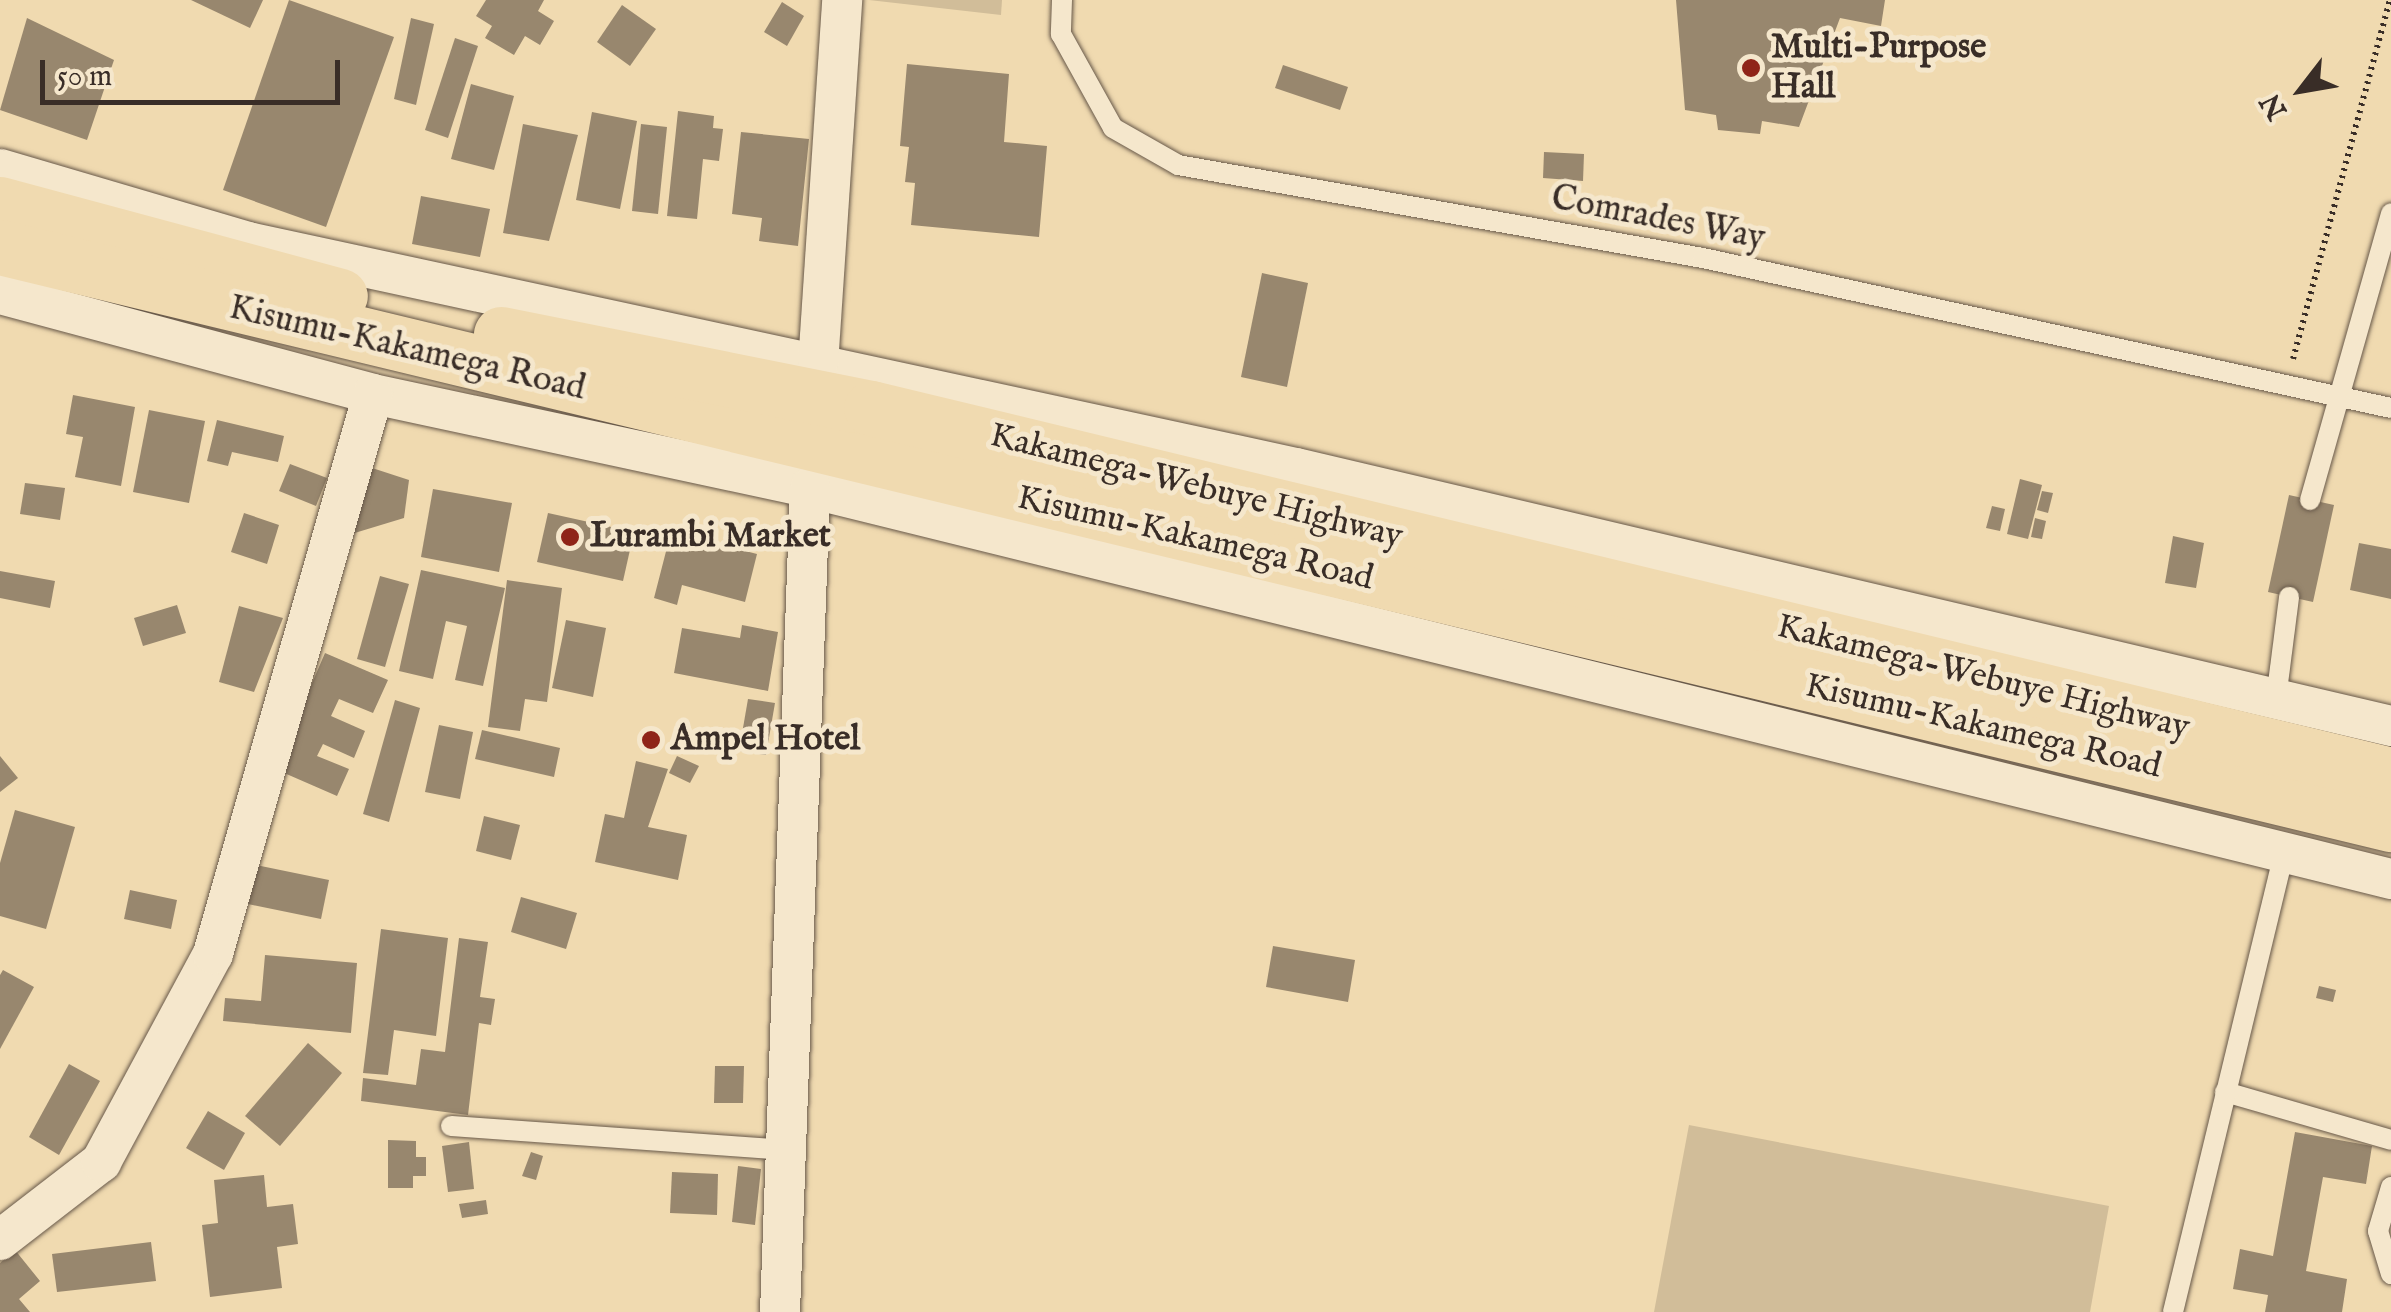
<!DOCTYPE html>
<html>
<head>
<meta charset="utf-8">
<style>
  body { margin:0 }
  #map { position:relative; width:2391px; height:1312px; overflow:hidden; background:#f0dab0; font-family:"IM FELL English",serif }
  div>[style] { position:absolute }
  .green>* { inset:0; background:#d1bd99 }
  .building>* { inset:0; background:#98876e }
  .path>* { height:6px; margin-top:-3px; transform-origin:0; background:repeating-linear-gradient(90deg,#392d27 0 2.5px,transparent 0 7.5px) }
  .roads { filter:drop-shadow(0 0 2px #675849) drop-shadow(0 0 2px #675849) }
  .service>* { height:20px; margin:-10px; padding:0 10px; transform-origin:10px; border-radius:10px; background:#f5e7cc }
  .minor>* { height:40px; margin:-20px; padding:0 20px; transform-origin:20px; border-radius:20px; background:#f5e7cc }
  .trunk>* { height:55px; margin:-27.5px; padding:0 27.5px; transform-origin:27.5px; border-radius:27.5px; background:#f0dab0 }
  .dots>* { width:28px; height:28px; translate:-50% -50%; box-sizing:border-box; border:5px solid #f5e7cc; border-radius:50% }
  span { translate:-50% -50%; white-space:nowrap; text-align:center; line-height:1.15; -webkit-text-stroke:10px #f5e7cc; paint-order:stroke }
  .poi-label { font-size:35px; color:#392d27; font-weight:700 }
  .left { translate:0 -50%; text-align:left }
  .street-label { font-size:35px; color:#392d27 }
  .north { position:absolute; left:2251px; top:40px; width:100px; height:100px; -webkit-text-stroke:8px #f5e7cc; paint-order:stroke; rotate:239deg; font-size:28px; font-weight:700; line-height:40px; text-align:center; color:#392d27 }
  .north::after { content:''; display:block; margin:auto; width:35px; height:45px; background:#392d27; clip-path:polygon(50% 0,100% 100%,50% 72%,0 100%) }
  .scale { position:absolute; left:40px; top:60px; width:300px; height:45px; box-sizing:border-box; border:5px solid #392d27; border-top:0; padding-left:12px; font-size:30px; line-height:35px; white-space:nowrap; color:#392d27; -webkit-text-stroke:8px #f5e7cc; paint-order:stroke }
</style>
</head>
<body>
<div id="map">
  <div class="green">
    <i style="clip-path:polygon(869px 0,1002px 0,1001px 15px)"></i>
    <i style="clip-path:polygon(1689px 1125px,2109px 1206px,2090px 1312px,1654px 1312px)"></i>
  </div>
  <div class="building">
    <i style="clip-path:polygon(191px 0,263px 0,250px 28px)"></i>
    <i style="clip-path:polygon(289px 0,394px 37px,326px 227px,223px 190px)"></i>
    <i style="clip-path:polygon(486px 0,544px 0,538px 11px,554px 21px,540px 45px,525px 36px,514px 55px,485px 38px,492px 26px,476px 16px)"></i>
    <i style="clip-path:polygon(1676px 0,1885px 0,1881px 26px,1840px 18px,1799px 127px,1762px 121px,1760px 134px,1718px 130px,1716px 115px,1685px 110px)"></i>
    <i style="clip-path:polygon(782px 2px,804px 16px,787px 46px,764px 32px)"></i>
    <i style="clip-path:polygon(622px 5px,656px 29px,630px 66px,597px 42px)"></i>
    <i style="clip-path:polygon(27px 18px,114px 60px,87px 140px,0 110px)"></i>
    <i style="clip-path:polygon(411px 18px,434px 24px,416px 105px,394px 99px)"></i>
    <i style="clip-path:polygon(455px 38px,478px 46px,448px 138px,425px 130px)"></i>
    <i style="clip-path:polygon(907px 64px,1009px 74px,1004px 142px,1047px 146px,1039px 237px,911px 225px,915px 183px,905px 182px,909px 147px,900px 146px)"></i>
    <i style="clip-path:polygon(1283px 65px,1348px 87px,1340px 110px,1275px 88px)"></i>
    <i style="clip-path:polygon(471px 84px,514px 96px,494px 170px,451px 159px)"></i>
    <i style="clip-path:polygon(678px 111px,714px 116px,713px 128px,723px 129px,719px 161px,703px 159px,697px 219px,667px 216px)"></i>
    <i style="clip-path:polygon(592px 112px,637px 121px,620px 209px,576px 200px)"></i>
    <i style="clip-path:polygon(523px 124px,578px 135px,549px 241px,503px 233px)"></i>
    <i style="clip-path:polygon(641px 124px,667px 127px,658px 214px,632px 211px)"></i>
    <i style="clip-path:polygon(741px 132px,809px 139px,798px 246px,759px 241px,762px 218px,732px 214px)"></i>
    <i style="clip-path:polygon(1544px 152px,1584px 154px,1583px 181px,1543px 178px)"></i>
    <i style="clip-path:polygon(421px 196px,490px 209px,480px 257px,412px 244px)"></i>
    <i style="clip-path:polygon(1262px 273px,1308px 283px,1287px 387px,1241px 377px)"></i>
    <i style="clip-path:polygon(73px 395px,135px 407px,121px 486px,75px 477px,83px 437px,66px 434px)"></i>
    <i style="clip-path:polygon(149px 410px,205px 421px,189px 503px,133px 492px)"></i>
    <i style="clip-path:polygon(217px 420px,284px 436px,278px 462px,232px 452px,228px 466px,207px 461px)"></i>
    <i style="clip-path:polygon(290px 464px,327px 478px,316px 506px,279px 491px)"></i>
    <i style="clip-path:polygon(366px 466px,409px 480px,404px 518px,348px 535px)"></i>
    <i style="clip-path:polygon(2020px 479px,2042px 485px,2028px 539px,2007px 534px)"></i>
    <i style="clip-path:polygon(25px 483px,65px 488px,60px 520px,20px 514px)"></i>
    <i style="clip-path:polygon(433px 489px,512px 503px,499px 572px,421px 557px)"></i>
    <i style="clip-path:polygon(2042px 491px,2053px 493px,2048px 513px,2037px 510px)"></i>
    <i style="clip-path:polygon(2289px 495px,2334px 505px,2313px 602px,2268px 592px)"></i>
    <i style="clip-path:polygon(1992px 506px,2005px 509px,2000px 531px,1986px 528px)"></i>
    <i style="clip-path:polygon(244px 513px,279px 525px,267px 564px,231px 552px)"></i>
    <i style="clip-path:polygon(548px 513px,634px 532px,623px 581px,537px 562px)"></i>
    <i style="clip-path:polygon(2035px 518px,2046px 521px,2042px 539px,2031px 537px)"></i>
    <i style="clip-path:polygon(671px 532px,757px 554px,745px 602px,682px 585px,677px 605px,654px 598px)"></i>
    <i style="clip-path:polygon(2173px 536px,2204px 543px,2196px 588px,2165px 583px)"></i>
    <i style="clip-path:polygon(2359px 543px,2391px 549px,2391px 599px,2350px 590px)"></i>
    <i style="clip-path:polygon(421px 570px,505px 588px,483px 686px,455px 680px,467px 626px,446px 621px,433px 679px,399px 671px)"></i>
    <i style="clip-path:polygon(0 571px,55px 581px,50px 608px,0 598px)"></i>
    <i style="clip-path:polygon(380px 576px,409px 584px,385px 667px,357px 659px)"></i>
    <i style="clip-path:polygon(507px 580px,562px 588px,547px 702px,525px 699px,520px 731px,488px 727px)"></i>
    <i style="clip-path:polygon(177px 605px,186px 633px,143px 646px,134px 618px)"></i>
    <i style="clip-path:polygon(239px 606px,283px 618px,254px 692px,219px 682px)"></i>
    <i style="clip-path:polygon(566px 620px,606px 628px,593px 697px,552px 688px)"></i>
    <i style="clip-path:polygon(742px 625px,778px 632px,768px 691px,674px 673px,682px 628px,740px 638px)"></i>
    <i style="clip-path:polygon(325px 653px,388px 680px,373px 713px,339px 699px,331px 716px,365px 731px,354px 758px,323px 744px,317px 756px,349px 769px,337px 796px,275px 769px)"></i>
    <i style="clip-path:polygon(748px 699px,775px 703px,766px 755px,739px 751px)"></i>
    <i style="clip-path:polygon(395px 700px,420px 708px,389px 822px,363px 814px)"></i>
    <i style="clip-path:polygon(439px 725px,473px 732px,460px 799px,425px 792px)"></i>
    <i style="clip-path:polygon(482px 730px,560px 748px,554px 777px,475px 759px)"></i>
    <i style="clip-path:polygon(0 756px,18px 778px,0 792px)"></i>
    <i style="clip-path:polygon(677px 756px,699px 766px,690px 783px,669px 773px)"></i>
    <i style="clip-path:polygon(636px 761px,668px 769px,648px 827px,687px 835px,678px 880px,595px 862px,605px 814px,624px 818px)"></i>
    <i style="clip-path:polygon(15px 810px,75px 827px,46px 929px,0 916px,0 863px)"></i>
    <i style="clip-path:polygon(484px 816px,520px 825px,511px 860px,476px 851px)"></i>
    <i style="clip-path:polygon(256px 865px,329px 880px,321px 919px,248px 904px)"></i>
    <i style="clip-path:polygon(130px 890px,177px 900px,171px 929px,124px 919px)"></i>
    <i style="clip-path:polygon(521px 897px,577px 913px,566px 949px,511px 932px)"></i>
    <i style="clip-path:polygon(381px 929px,448px 938px,436px 1036px,394px 1030px,388px 1075px,363px 1073px)"></i>
    <i style="clip-path:polygon(459px 938px,488px 942px,480px 997px,495px 999px,491px 1025px,479px 1023px,468px 1115px,361px 1101px,363px 1078px,416px 1085px,421px 1049px,445px 1052px)"></i>
    <i style="clip-path:polygon(1273px 946px,1355px 960px,1348px 1002px,1266px 987px)"></i>
    <i style="clip-path:polygon(265px 955px,357px 963px,351px 1033px,223px 1021px,225px 998px,261px 1001px)"></i>
    <i style="clip-path:polygon(3px 970px,34px 987px,0 1049px,0 975px)"></i>
    <i style="clip-path:polygon(2319px 986px,2336px 990px,2333px 1002px,2316px 998px)"></i>
    <i style="clip-path:polygon(308px 1043px,342px 1073px,280px 1146px,245px 1116px)"></i>
    <i style="clip-path:polygon(69px 1064px,100px 1081px,59px 1155px,29px 1137px)"></i>
    <i style="clip-path:polygon(715px 1066px,744px 1066px,743px 1103px,714px 1103px)"></i>
    <i style="clip-path:polygon(208px 1111px,245px 1133px,224px 1170px,186px 1148px)"></i>
    <i style="clip-path:polygon(2295px 1132px,2372px 1146px,2366px 1184px,2323px 1177px,2306px 1271px,2347px 1279px,2342px 1312px,2265px 1312px,2268px 1295px,2233px 1289px,2240px 1249px,2273px 1256px)"></i>
    <i style="clip-path:polygon(388px 1140px,416px 1141px,416px 1157px,426px 1157px,426px 1176px,413px 1176px,413px 1188px,388px 1188px)"></i>
    <i style="clip-path:polygon(469px 1142px,474px 1189px,448px 1192px,442px 1146px)"></i>
    <i style="clip-path:polygon(531px 1152px,543px 1156px,536px 1180px,522px 1176px)"></i>
    <i style="clip-path:polygon(738px 1166px,761px 1169px,755px 1225px,732px 1222px)"></i>
    <i style="clip-path:polygon(672px 1172px,718px 1174px,717px 1215px,670px 1213px)"></i>
    <i style="clip-path:polygon(264px 1175px,267px 1207px,293px 1204px,298px 1244px,277px 1247px,282px 1288px,210px 1297px,202px 1225px,218px 1223px,214px 1180px)"></i>
    <i style="clip-path:polygon(486px 1200px,488px 1214px,462px 1218px,459px 1204px)"></i>
    <i style="clip-path:polygon(151px 1242px,156px 1281px,57px 1292px,52px 1254px)"></i>
    <i style="clip-path:polygon(15px 1250px,40px 1281px,19px 1299px,30px 1312px,0 1312px,0 1263px)"></i>
  </div>
  <div class="path">
    <i style="left:2293px;top:359px;width:372px;rotate:-74.9deg"></i>
  </div>
  <div class="roads">
    <div class="service">
      <i style="left:1062px;top:0;width:34px;rotate:92deg"></i>
      <i style="left:1061px;top:34px;width:107px;rotate:61deg"></i>
      <i style="left:1113px;top:128px;width:75px;rotate:29.6deg"></i>
      <i style="left:1178px;top:165px;width:533px;rotate:10.05deg"></i>
      <i style="left:1703px;top:258px;width:704px;rotate:12.3deg"></i>
      <i style="left:2310px;top:500px;width:298px;rotate:-74.2deg"></i>
      <i style="left:2276px;top:699px;width:103px;rotate:-82.7deg"></i>
      <i style="left:2225px;top:1092px;width:173px;rotate:16.1deg"></i>
      <i style="left:451px;top:1126px;width:337px;rotate:4.1deg"></i>
      <i style="left:2391px;top:1187px;width:46px;rotate:106.5deg"></i>
      <i style="left:2378px;top:1231px;width:45px;rotate:73.2deg"></i>
      <i style="left:2173px;top:1312px;width:472px;rotate:-76.4deg"></i>
    </div>
    <div class="minor">
      <i style="left:0;top:169px;width:259px;rotate:16.4deg"></i>
      <i style="left:248px;top:242px;width:1072px;rotate:12.17deg"></i>
      <i style="left:1296px;top:468px;width:1125px;rotate:13.26deg"></i>
      <i style="left:0;top:294px;width:386px;rotate:15deg"></i>
      <i style="left:373px;top:394px;width:447px;rotate:12.1deg"></i>
      <i style="left:810px;top:488px;width:1629px;rotate:13.89deg"></i>
      <i style="left:818px;top:365px;width:366px;rotate:-86.2deg"></i>
      <i style="left:0;top:1240px;width:128px;rotate:-37.7deg"></i>
      <i style="left:101px;top:1162px;width:236px;rotate:-61.7deg"></i>
      <i style="left:213px;top:954px;width:582px;rotate:-74.05deg"></i>
      <i style="left:780px;top:1312px;width:825px;rotate:-87.91deg"></i>
    </div>
    <div class="trunk">
      <i style="left:0;top:204px;width:352px;rotate:15.1deg"></i>
      <i style="left:0;top:247px;width:2460px;rotate:13.57deg"></i>
      <i style="left:501px;top:334px;width:377px;rotate:11.3deg"></i>
      <i style="left:871px;top:408px;width:1564px;rotate:13.57deg"></i>
    </div>
  </div>
  <div class="dots">
    <i style="left:1751px;top:68px;background:#8f2418"></i>
    <i style="left:570px;top:537px;background:#8f2418"></i>
    <i style="left:651px;top:740px;background:#8f2418"></i>
  </div>
  <div class="poi-label">
    <span class="left" style="left:1771px;top:68px">Multi-Purpose<br>Hall</span>
    <span class="left" style="left:590px;top:537px">Lurambi Market</span>
    <span class="left" style="left:671px;top:740px">Ampel Hotel</span>
  </div>
  <div class="street-label">
    <span style="left:1658px;top:219px;rotate:11deg">Comrades Way</span>
    <span style="left:407px;top:349px;rotate:13deg">Kisumu-Kakamega Road</span>
    <span style="left:1196px;top:487px;rotate:14deg">Kakamega-Webuye Highway</span>
    <span style="left:1195px;top:539px;rotate:13deg">Kisumu-Kakamega Road</span>
    <span style="left:1983px;top:678px;rotate:14deg">Kakamega-Webuye Highway</span>
    <span style="left:1983px;top:727px;rotate:13deg">Kisumu-Kakamega Road</span>
  </div>
  <div class="north">N</div>
  <div class="scale">50 m</div>
</div>
</body>
</html>
